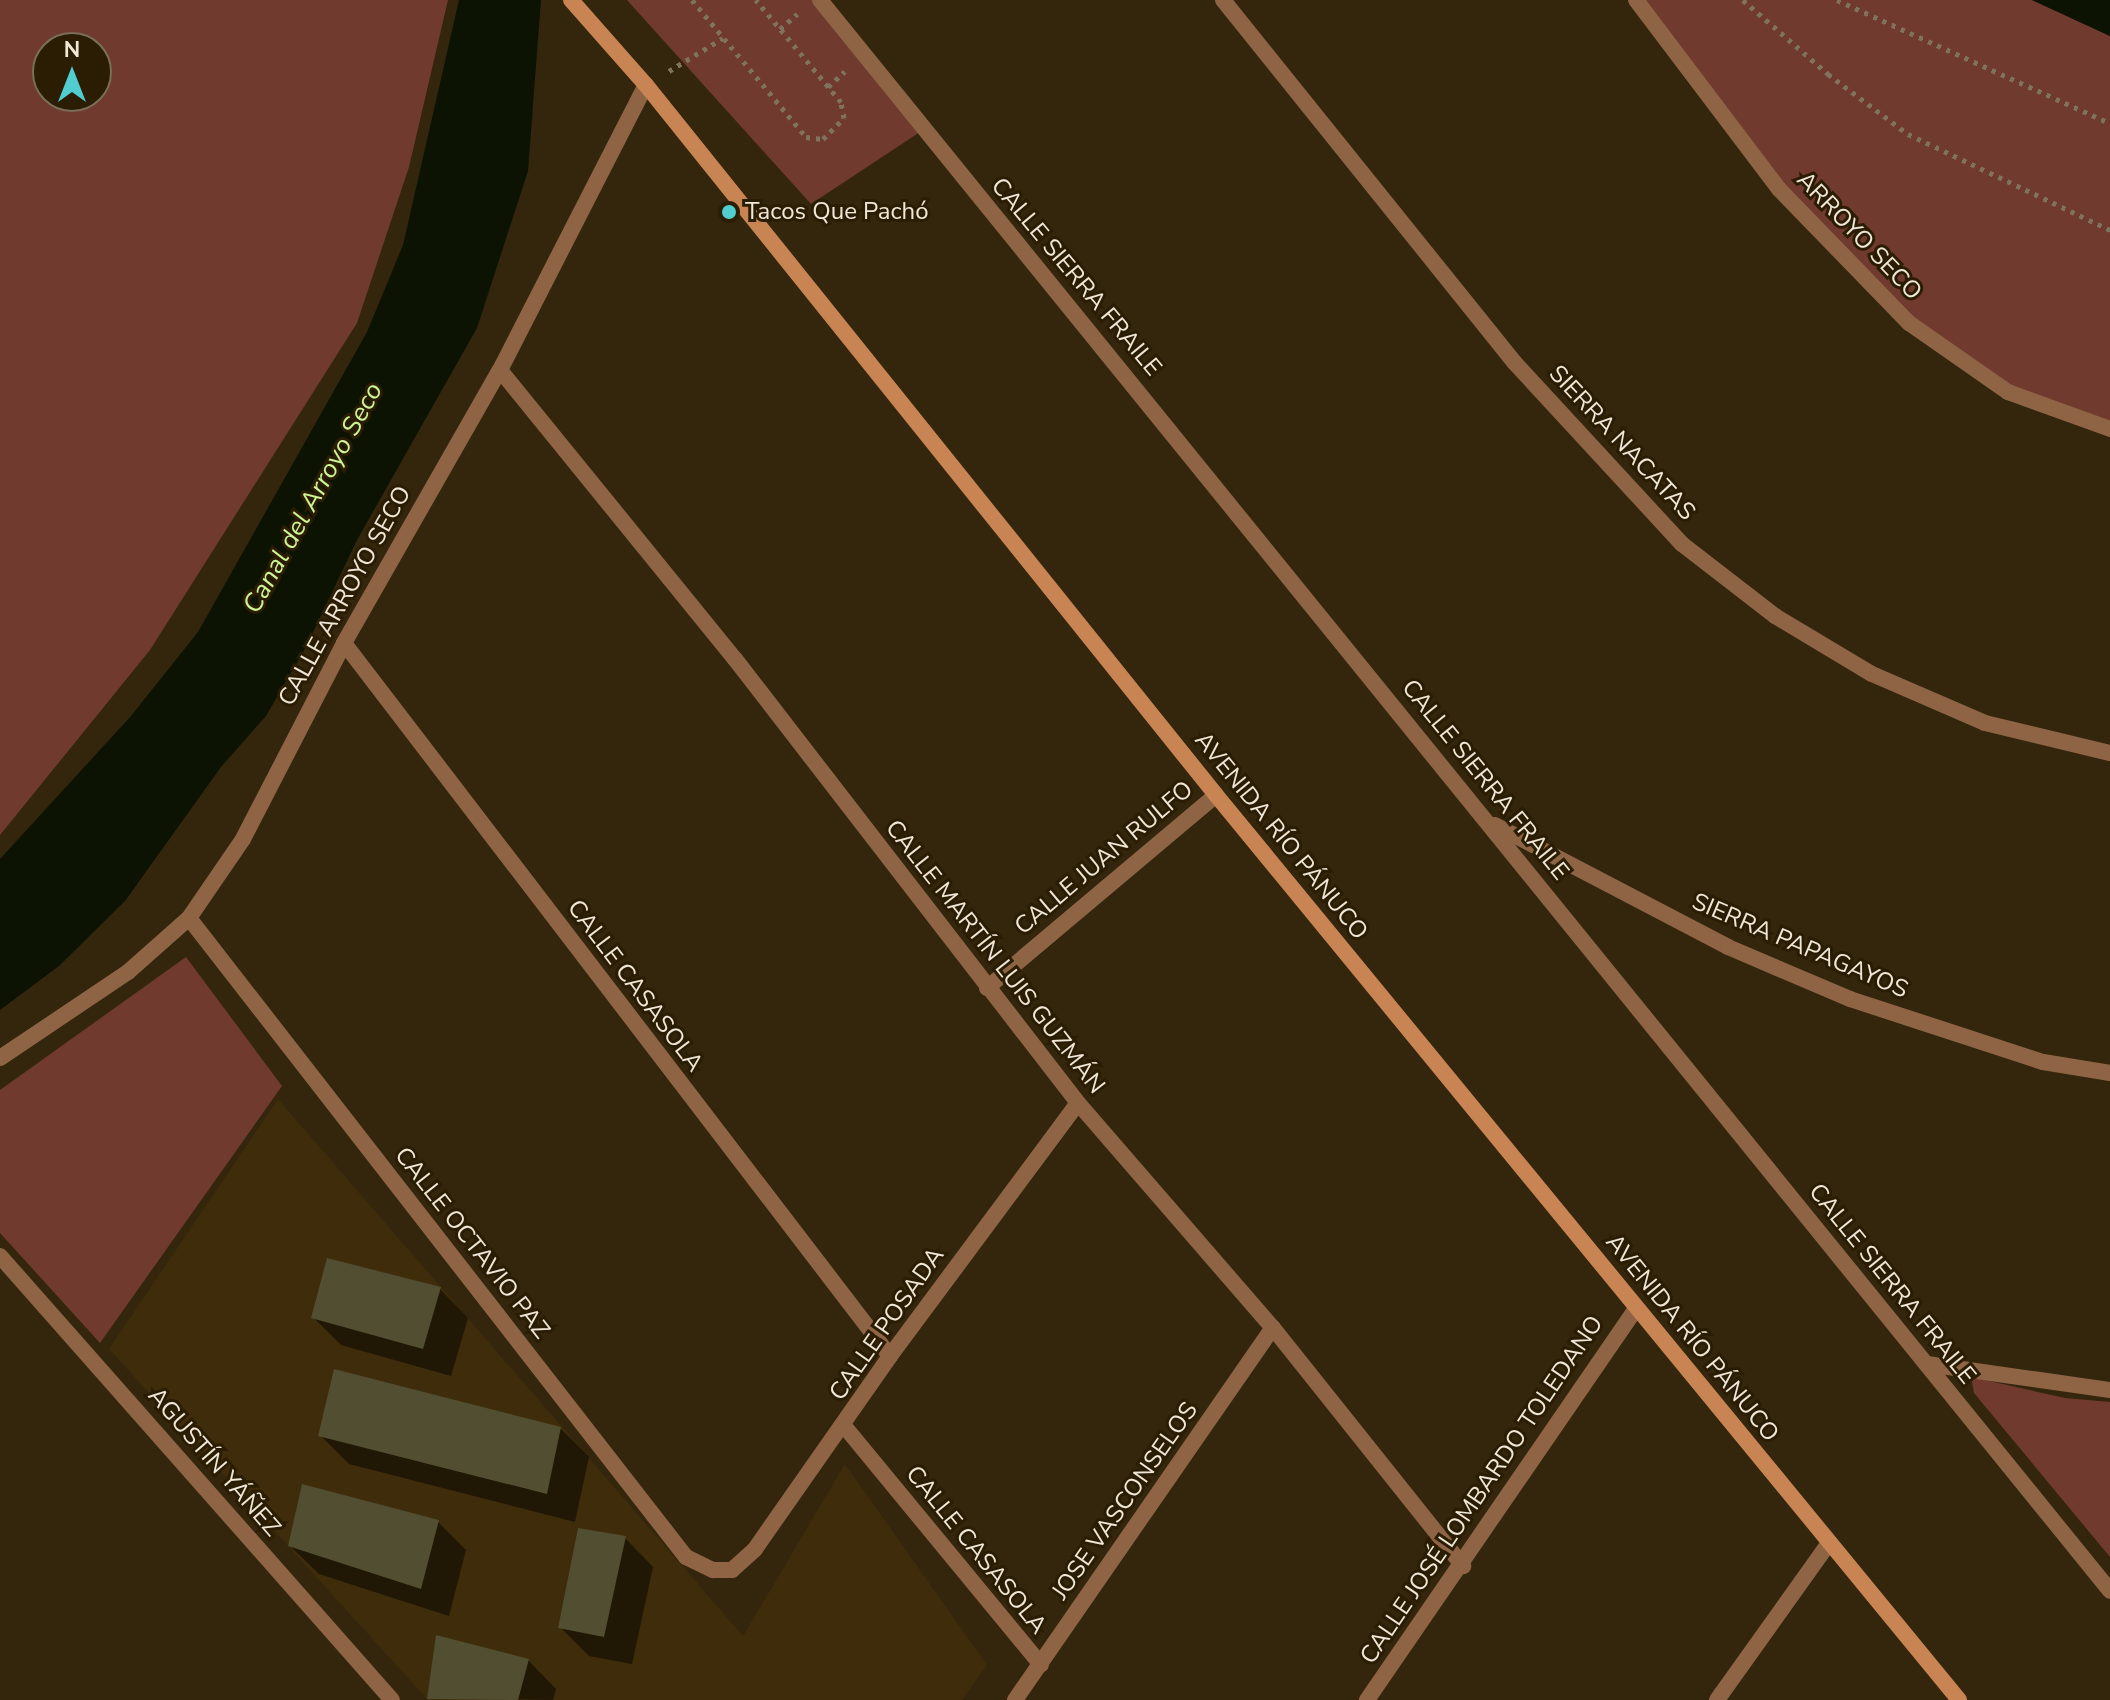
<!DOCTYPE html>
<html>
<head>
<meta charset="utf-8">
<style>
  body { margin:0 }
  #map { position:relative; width:2110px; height:1700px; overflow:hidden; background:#34260c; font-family:"Nunito Sans",sans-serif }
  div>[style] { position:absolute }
  .built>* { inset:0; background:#3e2c0a }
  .green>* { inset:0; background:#703a2e }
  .water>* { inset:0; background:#0c1302 }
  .shadow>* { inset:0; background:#0007 }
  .building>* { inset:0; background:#514e31 }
  .path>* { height:5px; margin-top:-2.5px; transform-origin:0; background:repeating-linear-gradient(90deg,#7f735d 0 4px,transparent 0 10px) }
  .street>* { height:16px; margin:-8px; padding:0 8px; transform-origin:8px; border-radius:8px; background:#8e6445 }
  .secondary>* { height:16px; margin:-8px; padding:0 8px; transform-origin:8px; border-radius:8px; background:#c88452 }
  .dots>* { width:22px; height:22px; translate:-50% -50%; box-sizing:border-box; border:4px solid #2a1d03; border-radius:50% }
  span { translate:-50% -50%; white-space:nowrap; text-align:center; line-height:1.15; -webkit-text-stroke:6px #2a1d03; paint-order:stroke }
  .poi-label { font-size:24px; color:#f0e7d7 }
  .left { translate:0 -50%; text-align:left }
  .street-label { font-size:24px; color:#f0e7d7 }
  .water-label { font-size:26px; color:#cef496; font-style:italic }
  .north { position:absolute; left:32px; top:32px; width:80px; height:80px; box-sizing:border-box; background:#2a1d03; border:2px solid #796e58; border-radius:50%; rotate:0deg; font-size:22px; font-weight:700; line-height:32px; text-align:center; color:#f0e7d7 }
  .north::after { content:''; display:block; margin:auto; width:28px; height:36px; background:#52cdcf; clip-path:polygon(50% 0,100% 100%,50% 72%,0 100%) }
</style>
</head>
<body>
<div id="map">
  <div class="built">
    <i style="clip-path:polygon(278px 1099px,743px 1636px,845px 1464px,987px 1665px,962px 1700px,428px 1700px,109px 1349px)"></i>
  </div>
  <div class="green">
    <i style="clip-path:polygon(evenodd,0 0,448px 0,409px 167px,357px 323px,150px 650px,0 835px,0 0,48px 48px,96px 48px,96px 96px,48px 96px,48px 48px)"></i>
    <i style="clip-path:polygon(627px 0,820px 0,923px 130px,811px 204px)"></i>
    <i style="clip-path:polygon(1636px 0,2032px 0,2110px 36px,2110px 429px,2008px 392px,1909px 323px,1801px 213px)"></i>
    <i style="clip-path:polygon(186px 957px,282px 1086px,100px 1343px,0 1233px,0 1090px)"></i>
    <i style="clip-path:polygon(1971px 1377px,2065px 1398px,2110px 1402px,2110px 1557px,1974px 1393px)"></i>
  </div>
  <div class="water">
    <i style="clip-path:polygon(459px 0,541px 0,528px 171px,477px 328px,357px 540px,306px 647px,266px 716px,221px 767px,125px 901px,59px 966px,0 1010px,0 859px,131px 716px,198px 632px,367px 332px,403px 245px)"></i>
    <i style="clip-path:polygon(2032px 0,2110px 0,2110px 36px)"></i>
  </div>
  <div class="shadow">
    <i style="clip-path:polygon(440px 1289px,468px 1318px,451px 1376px,341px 1345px,313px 1317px)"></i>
    <i style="clip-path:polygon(560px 1428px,589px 1457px,575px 1522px,349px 1464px,320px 1435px)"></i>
    <i style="clip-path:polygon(438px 1522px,466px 1550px,449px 1616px,319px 1574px,290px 1546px)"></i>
    <i style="clip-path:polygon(625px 1538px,653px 1567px,632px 1664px,589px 1656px,560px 1627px)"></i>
    <i style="clip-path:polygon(528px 1660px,556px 1689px,553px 1700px,429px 1698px)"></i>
  </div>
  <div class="building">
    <i style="clip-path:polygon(327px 1258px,441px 1287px,423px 1349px,311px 1318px)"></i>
    <i style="clip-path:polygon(334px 1369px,561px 1427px,547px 1494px,318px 1436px)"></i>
    <i style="clip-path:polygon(302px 1484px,439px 1520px,421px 1589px,288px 1546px)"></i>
    <i style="clip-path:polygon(578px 1528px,626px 1536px,604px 1637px,558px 1628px)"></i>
    <i style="clip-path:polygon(436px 1635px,529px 1659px,518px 1700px,427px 1699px)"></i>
  </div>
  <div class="path">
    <i style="left:692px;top:0;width:178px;rotate:50.2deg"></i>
    <i style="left:806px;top:137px;width:17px;rotate:7deg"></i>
    <i style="left:823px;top:139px;width:30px;rotate:-45deg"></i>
    <i style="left:844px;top:118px;width:16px;rotate:-101deg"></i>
    <i style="left:841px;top:102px;width:133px;rotate:-129.8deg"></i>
    <i style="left:1743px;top:0;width:113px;rotate:41deg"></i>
    <i style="left:1828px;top:74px;width:100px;rotate:36.9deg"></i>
    <i style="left:1908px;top:134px;width:224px;rotate:25.4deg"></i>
    <i style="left:1837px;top:0;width:299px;rotate:24.3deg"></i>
    <i style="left:780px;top:29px;width:23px;rotate:-41deg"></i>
    <i style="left:669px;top:71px;width:63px;rotate:-31.4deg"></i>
    <i style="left:828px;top:87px;width:23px;rotate:-43deg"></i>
  </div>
  <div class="street">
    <i style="left:820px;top:0;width:2048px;rotate:50.96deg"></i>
    <i style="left:1223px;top:0;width:464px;rotate:51.2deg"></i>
    <i style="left:1514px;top:362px;width:248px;rotate:47.3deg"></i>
    <i style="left:1682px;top:544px;width:118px;rotate:37.7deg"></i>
    <i style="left:1775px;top:616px;width:113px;rotate:30.9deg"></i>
    <i style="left:1872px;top:674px;width:123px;rotate:23.4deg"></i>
    <i style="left:1985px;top:723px;width:129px;rotate:13.5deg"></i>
    <i style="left:1636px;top:0;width:237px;rotate:52.9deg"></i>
    <i style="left:1779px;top:189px;width:187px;rotate:45.9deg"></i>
    <i style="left:1909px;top:323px;width:121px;rotate:34.9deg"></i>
    <i style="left:2008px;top:392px;width:109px;rotate:19.9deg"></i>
    <i style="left:500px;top:370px;width:372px;rotate:50.9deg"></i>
    <i style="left:735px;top:659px;width:561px;rotate:52.31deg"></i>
    <i style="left:1078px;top:1103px;width:298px;rotate:49.1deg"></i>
    <i style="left:1273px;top:1328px;width:305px;rotate:51.4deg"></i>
    <i style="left:344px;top:643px;width:898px;rotate:52.56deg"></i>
    <i style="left:1495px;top:825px;width:263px;rotate:27.6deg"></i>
    <i style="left:1728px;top:947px;width:133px;rotate:23.1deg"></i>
    <i style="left:1850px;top:999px;width:203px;rotate:18.1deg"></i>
    <i style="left:2043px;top:1062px;width:68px;rotate:9.3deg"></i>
    <i style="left:189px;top:918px;width:810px;rotate:52.13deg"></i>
    <i style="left:686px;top:1557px;width:30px;rotate:26deg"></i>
    <i style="left:713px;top:1570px;width:19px"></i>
    <i style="left:732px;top:1570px;width:31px;rotate:-42deg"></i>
    <i style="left:755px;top:1549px;width:236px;rotate:-55deg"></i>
    <i style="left:890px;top:1356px;width:315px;rotate:-53.4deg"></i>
    <i style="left:987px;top:988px;width:299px;rotate:-40.1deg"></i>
    <i style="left:0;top:1058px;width:154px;rotate:-33.9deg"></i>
    <i style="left:128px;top:972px;width:81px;rotate:-41.5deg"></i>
    <i style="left:189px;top:918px;width:96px;rotate:-55.6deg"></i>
    <i style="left:243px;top:839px;width:220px;rotate:-62.7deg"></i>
    <i style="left:344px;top:643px;width:314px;rotate:-60.3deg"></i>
    <i style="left:500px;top:370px;width:320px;rotate:-62.9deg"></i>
    <i style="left:0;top:1256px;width:592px;rotate:48.56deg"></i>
    <i style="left:1927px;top:1364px;width:185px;rotate:8.1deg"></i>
    <i style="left:845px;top:1427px;width:308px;rotate:50.5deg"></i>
    <i style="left:1015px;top:1700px;width:453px;rotate:-55.3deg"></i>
    <i style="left:1367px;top:1700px;width:475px;rotate:-55.5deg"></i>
    <i style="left:1717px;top:1700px;width:193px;rotate:-54.5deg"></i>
  </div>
  <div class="secondary">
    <i style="left:571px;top:0;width:113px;rotate:48.6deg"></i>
    <i style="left:646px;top:85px;width:910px;rotate:51.24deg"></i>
    <i style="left:1216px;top:795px;width:1171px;rotate:50.61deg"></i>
  </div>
  <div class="dots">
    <i style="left:729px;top:212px;background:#52cdcf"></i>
  </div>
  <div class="poi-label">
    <span class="left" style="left:745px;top:212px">Tacos Que Pachó</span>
  </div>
  <div class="street-label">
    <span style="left:1859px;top:236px;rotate:46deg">ARROYO SECO</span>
    <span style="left:1076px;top:277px;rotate:50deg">CALLE SIERRA FRAILE</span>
    <span style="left:1622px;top:443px;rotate:47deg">SIERRA NACATAS</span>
    <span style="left:345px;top:596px;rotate:-61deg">CALLE ARROYO SECO</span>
    <span style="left:1485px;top:780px;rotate:51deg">CALLE SIERRA FRAILE</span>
    <span style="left:1281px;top:836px;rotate:51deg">AVENIDA RÍO PÁNUCO</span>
    <span style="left:1104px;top:858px;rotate:-40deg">CALLE JUAN RULFO</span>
    <span style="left:1800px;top:946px;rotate:23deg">SIERRA PAPAGAYOS</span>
    <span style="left:995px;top:957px;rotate:52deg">CALLE MARTÍN LUIS GUZMÁN</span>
    <span style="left:635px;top:986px;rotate:53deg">CALLE CASASOLA</span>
    <span style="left:472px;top:1243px;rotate:52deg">CALLE OCTAVIO PAZ</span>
    <span style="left:1892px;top:1284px;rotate:51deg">CALLE SIERRA FRAILE</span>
    <span style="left:887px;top:1324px;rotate:-55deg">CALLE POSADA</span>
    <span style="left:1692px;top:1338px;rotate:51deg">AVENIDA RÍO PÁNUCO</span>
    <span style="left:214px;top:1462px;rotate:49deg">AGUSTÍN YÁÑEZ</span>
    <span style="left:1482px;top:1490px;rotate:-56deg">CALLE JOSÉ LOMBARDO TOLEDANO</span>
    <span style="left:1125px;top:1501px;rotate:-55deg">JOSE VASCONSELOS</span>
    <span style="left:976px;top:1550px;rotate:51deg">CALLE CASASOLA</span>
  </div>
  <div class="water-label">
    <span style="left:313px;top:498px;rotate:-61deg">Canal del Arroyo Seco</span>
  </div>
  <div class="north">N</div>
</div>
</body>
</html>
